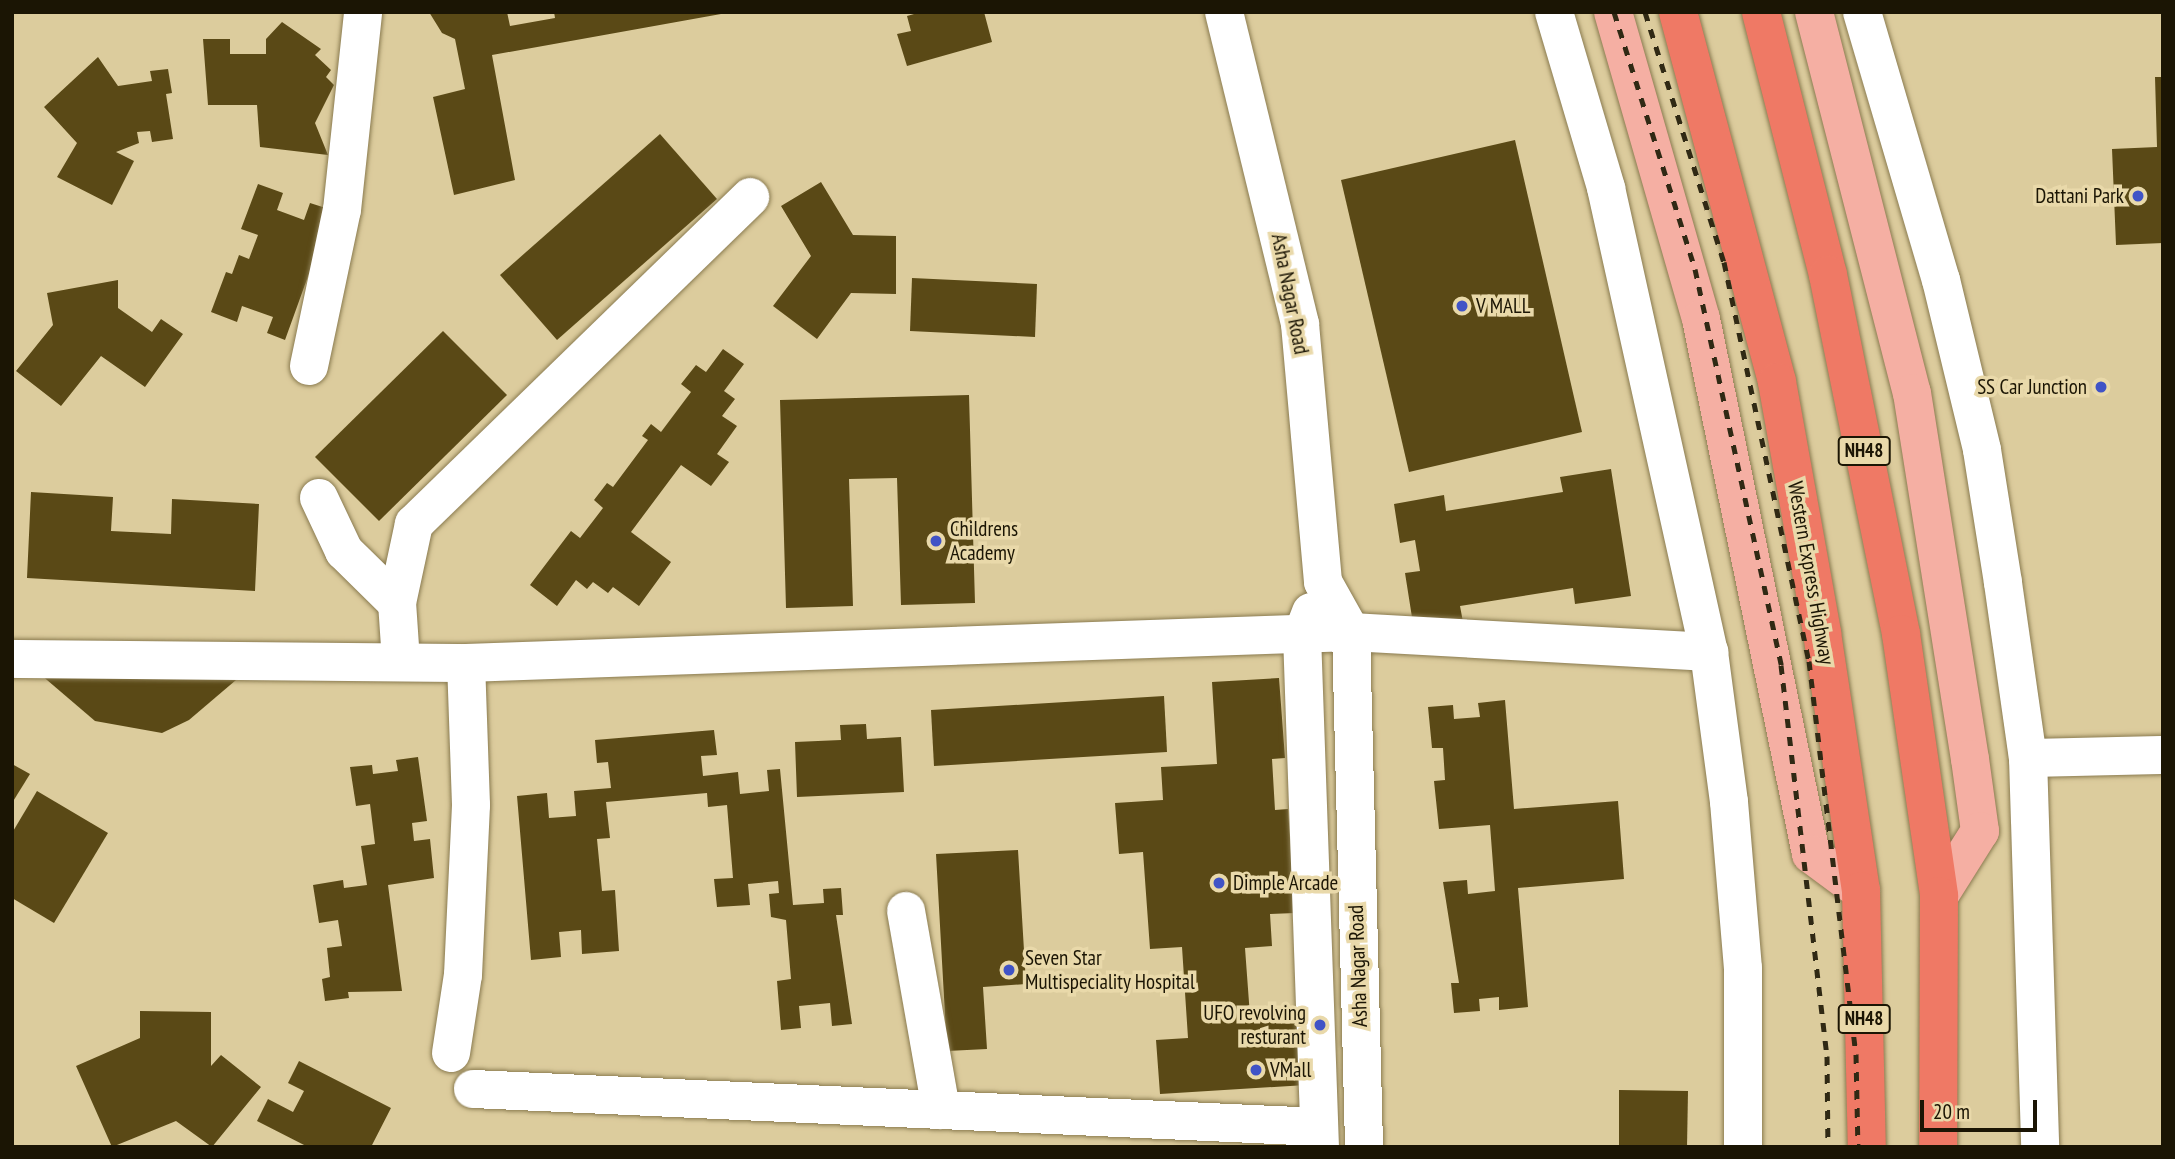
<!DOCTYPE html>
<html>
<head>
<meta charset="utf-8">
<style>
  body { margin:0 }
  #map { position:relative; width:2175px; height:1159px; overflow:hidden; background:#dccc9d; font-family:"PT Sans Narrow",sans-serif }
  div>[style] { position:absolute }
  .building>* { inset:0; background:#5a4916 }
  .roads { filter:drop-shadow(0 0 2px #8a7b50) drop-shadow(0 0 2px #8a7b50) }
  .minor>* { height:38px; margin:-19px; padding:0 19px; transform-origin:19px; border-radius:19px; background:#fff }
  .major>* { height:38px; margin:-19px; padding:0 19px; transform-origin:19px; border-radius:19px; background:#f5afa3 }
  .highway>* { height:38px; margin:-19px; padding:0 19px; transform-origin:19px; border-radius:19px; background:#ef7965 }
  .rail>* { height:5px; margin-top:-2.5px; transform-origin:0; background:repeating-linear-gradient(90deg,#302914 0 9px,transparent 0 18px) }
  .dots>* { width:19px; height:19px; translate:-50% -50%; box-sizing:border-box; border:4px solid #e9d9aa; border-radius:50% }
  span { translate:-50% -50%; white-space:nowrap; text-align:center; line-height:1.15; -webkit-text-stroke:7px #e9d9aa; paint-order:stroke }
  .shield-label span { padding:2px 5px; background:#e9d9aa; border:2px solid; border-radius:5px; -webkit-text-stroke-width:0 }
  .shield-label { font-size:19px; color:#1b1504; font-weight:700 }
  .poi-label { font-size:21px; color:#1b1504 }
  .right { translate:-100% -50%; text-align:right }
  .left { translate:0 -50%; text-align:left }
  .street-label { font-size:21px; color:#1b1504 }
  .frame { position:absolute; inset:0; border:14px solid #1b1504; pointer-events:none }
  .scale { position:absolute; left:1920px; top:1100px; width:117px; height:32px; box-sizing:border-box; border:4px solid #1b1504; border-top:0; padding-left:9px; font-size:21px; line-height:24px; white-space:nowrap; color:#1b1504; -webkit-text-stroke:5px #e9d9aa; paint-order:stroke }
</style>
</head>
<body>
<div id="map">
  <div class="building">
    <i style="clip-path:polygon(429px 12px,507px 12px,510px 26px,555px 18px,554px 12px,721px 14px,492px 55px,515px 180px,454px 195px,433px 97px,465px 89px,455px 39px,442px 33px)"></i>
    <i style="clip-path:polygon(921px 12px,984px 12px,992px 42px,907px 66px,897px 34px,911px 31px,907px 16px)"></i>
    <i style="clip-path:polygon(282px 22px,321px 49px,315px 55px,331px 70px,326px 77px,334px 85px,315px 123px,328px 155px,260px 147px,257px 105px,208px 105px,203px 39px,230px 39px,230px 54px,266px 54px,266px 39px)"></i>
    <i style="clip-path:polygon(98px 57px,118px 86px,152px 81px,150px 71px,168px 69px,172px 93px,166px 94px,173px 139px,152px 142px,150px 131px,137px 132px,139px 143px,116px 152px,134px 161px,112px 205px,57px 177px,77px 143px,44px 107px)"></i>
    <i style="clip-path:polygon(2155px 77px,2163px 77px,2163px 243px,2116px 245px,2112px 149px,2157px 147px)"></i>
    <i style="clip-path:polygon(660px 134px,717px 199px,557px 340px,500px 275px)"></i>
    <i style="clip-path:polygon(1515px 140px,1582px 432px,1409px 472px,1341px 180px)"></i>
    <i style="clip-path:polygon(821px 182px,853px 235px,896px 236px,896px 294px,851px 293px,817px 339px,773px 306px,811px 256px,781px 206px)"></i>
    <i style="clip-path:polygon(258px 184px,283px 193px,277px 210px,304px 220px,310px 203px,332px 210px,285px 340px,267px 333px,273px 317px,242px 306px,237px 322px,211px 312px,226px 272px,232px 274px,239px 255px,249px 259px,258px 235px,241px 229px)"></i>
    <i style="clip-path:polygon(912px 278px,1037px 284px,1035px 337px,910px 331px)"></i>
    <i style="clip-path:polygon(118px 280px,118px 308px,152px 332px,161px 319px,183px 334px,145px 387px,101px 356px,61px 406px,16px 371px,53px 325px,47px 293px)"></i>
    <i style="clip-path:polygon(443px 331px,507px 395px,379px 521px,315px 457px)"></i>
    <i style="clip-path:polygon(723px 349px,744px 364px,724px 391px,735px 399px,722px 416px,737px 426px,717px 454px,729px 462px,711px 486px,681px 465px,631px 532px,671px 562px,639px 606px,613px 587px,608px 593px,593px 582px,587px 589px,576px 580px,557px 606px,530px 585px,571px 531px,580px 538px,603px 508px,594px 500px,607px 483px,613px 487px,648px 440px,642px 436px,651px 424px,661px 432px,691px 392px,681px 384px,696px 365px,706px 372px)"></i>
    <i style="clip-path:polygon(969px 395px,975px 603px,901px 605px,897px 478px,849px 479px,853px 606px,786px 608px,780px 400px)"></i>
    <i style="clip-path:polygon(1611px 469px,1631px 596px,1575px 604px,1573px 588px,1460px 606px,1463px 622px,1414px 630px,1405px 573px,1420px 571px,1415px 540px,1400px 543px,1394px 504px,1444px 495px,1446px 511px,1563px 492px,1560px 477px)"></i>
    <i style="clip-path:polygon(31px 492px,113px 497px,111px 531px,171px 534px,172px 499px,259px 504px,255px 591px,27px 578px)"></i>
    <i style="clip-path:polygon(40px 674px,236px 680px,189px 720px,162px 733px,95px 721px)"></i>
    <i style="clip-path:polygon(1279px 678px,1285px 758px,1272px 759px,1275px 810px,1288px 809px,1295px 913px,1270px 914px,1272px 946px,1245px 948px,1250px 1016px,1301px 1013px,1306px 1085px,1160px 1094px,1156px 1040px,1188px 1038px,1182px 947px,1150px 949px,1143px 852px,1119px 854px,1115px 803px,1163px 800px,1161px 767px,1217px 764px,1212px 682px)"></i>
    <i style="clip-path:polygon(1164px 696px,1167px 752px,934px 766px,931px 710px)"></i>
    <i style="clip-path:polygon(1505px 700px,1514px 809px,1618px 801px,1624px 879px,1518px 888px,1528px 1007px,1499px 1010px,1499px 997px,1479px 999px,1480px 1011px,1454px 1013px,1451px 983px,1459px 983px,1443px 882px,1467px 880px,1468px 894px,1495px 891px,1490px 825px,1439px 829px,1434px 781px,1445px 780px,1443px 748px,1432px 748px,1428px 707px,1453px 705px,1454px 719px,1480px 717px,1478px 703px)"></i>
    <i style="clip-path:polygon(866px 724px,867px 739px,901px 737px,904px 792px,797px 797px,795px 742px,841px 740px,840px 725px)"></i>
    <i style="clip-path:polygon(714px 730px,717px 755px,701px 756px,703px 776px,738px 772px,740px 794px,769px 791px,767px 770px,780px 769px,793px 905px,824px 903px,823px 889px,841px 888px,843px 915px,836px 915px,852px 1024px,832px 1026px,830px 1003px,799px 1006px,801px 1028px,781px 1030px,777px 981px,791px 979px,786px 920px,771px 917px,769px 894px,779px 893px,778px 881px,748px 884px,750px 905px,717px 907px,714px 879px,733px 878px,727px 805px,708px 807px,707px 793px,606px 802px,610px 838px,597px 839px,602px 891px,615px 890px,619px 951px,582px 954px,581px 930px,559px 932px,561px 957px,531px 960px,517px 796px,547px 793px,549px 818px,576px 816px,574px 791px,611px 788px,608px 762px,597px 763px,595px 740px)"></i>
    <i style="clip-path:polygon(418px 757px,427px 821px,412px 823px,414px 841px,430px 839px,434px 878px,388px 885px,402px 991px,348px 992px,349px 998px,325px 1001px,322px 979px,330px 977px,327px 948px,342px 946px,338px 920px,319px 923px,313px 885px,343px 880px,344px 888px,367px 885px,361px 846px,375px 844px,370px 804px,356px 806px,350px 767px,372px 765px,373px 774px,398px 771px,396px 760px)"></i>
    <i style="clip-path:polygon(12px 764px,30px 774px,12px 803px)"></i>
    <i style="clip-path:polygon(37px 791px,108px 833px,54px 923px,12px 898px,12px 833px)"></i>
    <i style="clip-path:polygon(1018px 850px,1026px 984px,983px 987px,987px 1049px,947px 1051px,936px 854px)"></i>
    <i style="clip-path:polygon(140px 1011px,211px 1012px,211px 1066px,221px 1055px,261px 1087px,212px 1147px,176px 1121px,112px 1147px,76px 1066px,140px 1038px)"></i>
    <i style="clip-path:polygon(299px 1061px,391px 1108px,371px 1147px,308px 1147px,257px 1121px,268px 1099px,293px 1112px,304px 1091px,288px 1083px)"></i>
    <i style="clip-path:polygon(1619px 1090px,1688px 1091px,1687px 1147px,1619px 1147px)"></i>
  </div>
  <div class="roads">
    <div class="minor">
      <i style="left:1224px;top:12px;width:321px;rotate:76.3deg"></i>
      <i style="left:1300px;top:324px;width:259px;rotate:84.9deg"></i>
      <i style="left:1323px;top:582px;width:57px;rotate:60.8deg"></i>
      <i style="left:1351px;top:632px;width:515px;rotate:88.55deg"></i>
      <i style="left:1554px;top:12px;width:184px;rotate:73.5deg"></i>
      <i style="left:1606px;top:188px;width:475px;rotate:77.5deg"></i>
      <i style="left:1709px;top:652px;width:151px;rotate:82.4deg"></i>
      <i style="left:1729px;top:802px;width:167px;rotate:85.2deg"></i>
      <i style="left:1743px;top:968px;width:179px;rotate:90deg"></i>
      <i style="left:1862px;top:12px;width:279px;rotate:73.6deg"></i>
      <i style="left:1941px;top:280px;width:175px;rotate:76.4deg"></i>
      <i style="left:1982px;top:450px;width:135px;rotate:81deg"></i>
      <i style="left:2003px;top:583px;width:177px;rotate:81.9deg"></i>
      <i style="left:2028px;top:758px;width:389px;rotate:88.2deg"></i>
      <i style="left:309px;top:366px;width:159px;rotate:-78.1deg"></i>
      <i style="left:342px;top:210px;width:199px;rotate:-83.9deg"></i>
      <i style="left:319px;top:498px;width:59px;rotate:64.7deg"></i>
      <i style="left:344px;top:551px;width:74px;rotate:44.5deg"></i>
      <i style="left:1311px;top:612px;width:25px;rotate:111deg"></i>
      <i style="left:1302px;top:635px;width:512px;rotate:87.99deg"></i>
      <i style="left:12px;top:659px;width:454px;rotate:0.5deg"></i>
      <i style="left:466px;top:663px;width:886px;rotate:-2.01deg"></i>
      <i style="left:1351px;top:632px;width:359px;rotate:3.2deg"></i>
      <i style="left:401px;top:661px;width:58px;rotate:-93.9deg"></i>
      <i style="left:397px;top:603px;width:81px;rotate:-77.9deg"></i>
      <i style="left:414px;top:524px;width:469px;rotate:-44.2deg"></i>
      <i style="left:2028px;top:758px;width:135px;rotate:-1.3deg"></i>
      <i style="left:906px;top:911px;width:202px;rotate:80deg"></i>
      <i style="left:451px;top:1053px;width:79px;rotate:-81.3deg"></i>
      <i style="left:463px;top:975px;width:170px;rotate:-87.3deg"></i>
      <i style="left:471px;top:805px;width:142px;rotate:-92deg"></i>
      <i style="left:473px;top:1089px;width:847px;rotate:2.57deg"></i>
    </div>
    <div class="major">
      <i style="left:1613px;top:12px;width:319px;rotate:74deg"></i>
      <i style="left:1701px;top:319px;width:546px;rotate:78.38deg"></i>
      <i style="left:1811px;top:854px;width:62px;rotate:36.5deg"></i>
      <i style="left:1814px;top:12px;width:393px;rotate:75.6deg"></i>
      <i style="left:1912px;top:393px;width:371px;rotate:81deg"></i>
      <i style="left:1970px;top:759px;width:73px;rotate:82.1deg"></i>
      <i style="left:1980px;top:831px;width:77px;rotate:122.2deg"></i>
    </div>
    <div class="highway">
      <i style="left:1678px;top:12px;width:383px;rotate:75deg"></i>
      <i style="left:1777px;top:382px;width:255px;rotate:79.8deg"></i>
      <i style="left:1822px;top:633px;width:261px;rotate:81.4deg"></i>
      <i style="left:1861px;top:891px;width:256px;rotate:88.7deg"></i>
      <i style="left:1761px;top:12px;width:271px;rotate:75.7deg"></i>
      <i style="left:1828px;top:275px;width:366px;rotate:78.5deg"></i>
      <i style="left:1901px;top:634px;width:265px;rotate:81.7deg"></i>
      <i style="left:1939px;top:896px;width:251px;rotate:90.2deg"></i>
    </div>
  </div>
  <div class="rail">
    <i style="left:1614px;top:12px;width:269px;rotate:72.5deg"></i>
    <i style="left:1695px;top:269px;width:405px;rotate:77.7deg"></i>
    <i style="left:1781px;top:665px;width:394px;rotate:83.3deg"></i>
    <i style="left:1827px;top:1056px;width:91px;rotate:89.4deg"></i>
    <i style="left:1645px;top:12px;width:262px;rotate:72.5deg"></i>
    <i style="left:1724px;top:262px;width:408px;rotate:78deg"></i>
    <i style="left:1809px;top:661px;width:396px;rotate:83.2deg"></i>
    <i style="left:1856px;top:1054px;width:93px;rotate:88.8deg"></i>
  </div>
  <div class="dots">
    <i style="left:2138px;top:196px;background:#4053c6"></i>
    <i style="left:1462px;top:306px;background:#4053c6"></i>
    <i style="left:2101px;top:387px;background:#4053c6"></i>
    <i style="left:936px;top:541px;background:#4053c6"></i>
    <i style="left:1219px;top:883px;background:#4053c6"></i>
    <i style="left:1009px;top:970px;background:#4053c6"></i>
    <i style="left:1320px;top:1025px;background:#4053c6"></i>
    <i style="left:1256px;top:1070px;background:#4053c6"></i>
  </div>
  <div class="shield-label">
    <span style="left:1864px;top:451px">NH48</span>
    <span style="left:1864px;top:1019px">NH48</span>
  </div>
  <div class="poi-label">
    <span class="right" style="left:2124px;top:196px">Dattani Park</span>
    <span class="left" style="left:1476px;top:306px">V MALL</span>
    <span class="right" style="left:2087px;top:387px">SS Car Junction</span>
    <span class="left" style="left:950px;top:541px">Childrens<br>Academy</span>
    <span class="left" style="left:1233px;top:883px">Dimple Arcade</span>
    <span class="left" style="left:1025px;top:970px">Seven Star<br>Multispeciality Hospital</span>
    <span class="right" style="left:1306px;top:1025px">UFO revolving<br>resturant</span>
    <span class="left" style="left:1270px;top:1070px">VMall</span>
  </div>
  <div class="street-label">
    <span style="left:1290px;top:294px;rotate:79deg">Asha Nagar Road</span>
    <span style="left:1811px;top:573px;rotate:80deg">Western Express Highway</span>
    <span style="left:1358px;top:966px;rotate:-92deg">Asha Nagar Road</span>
  </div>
  <div class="frame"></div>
  <div class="scale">20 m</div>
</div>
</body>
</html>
